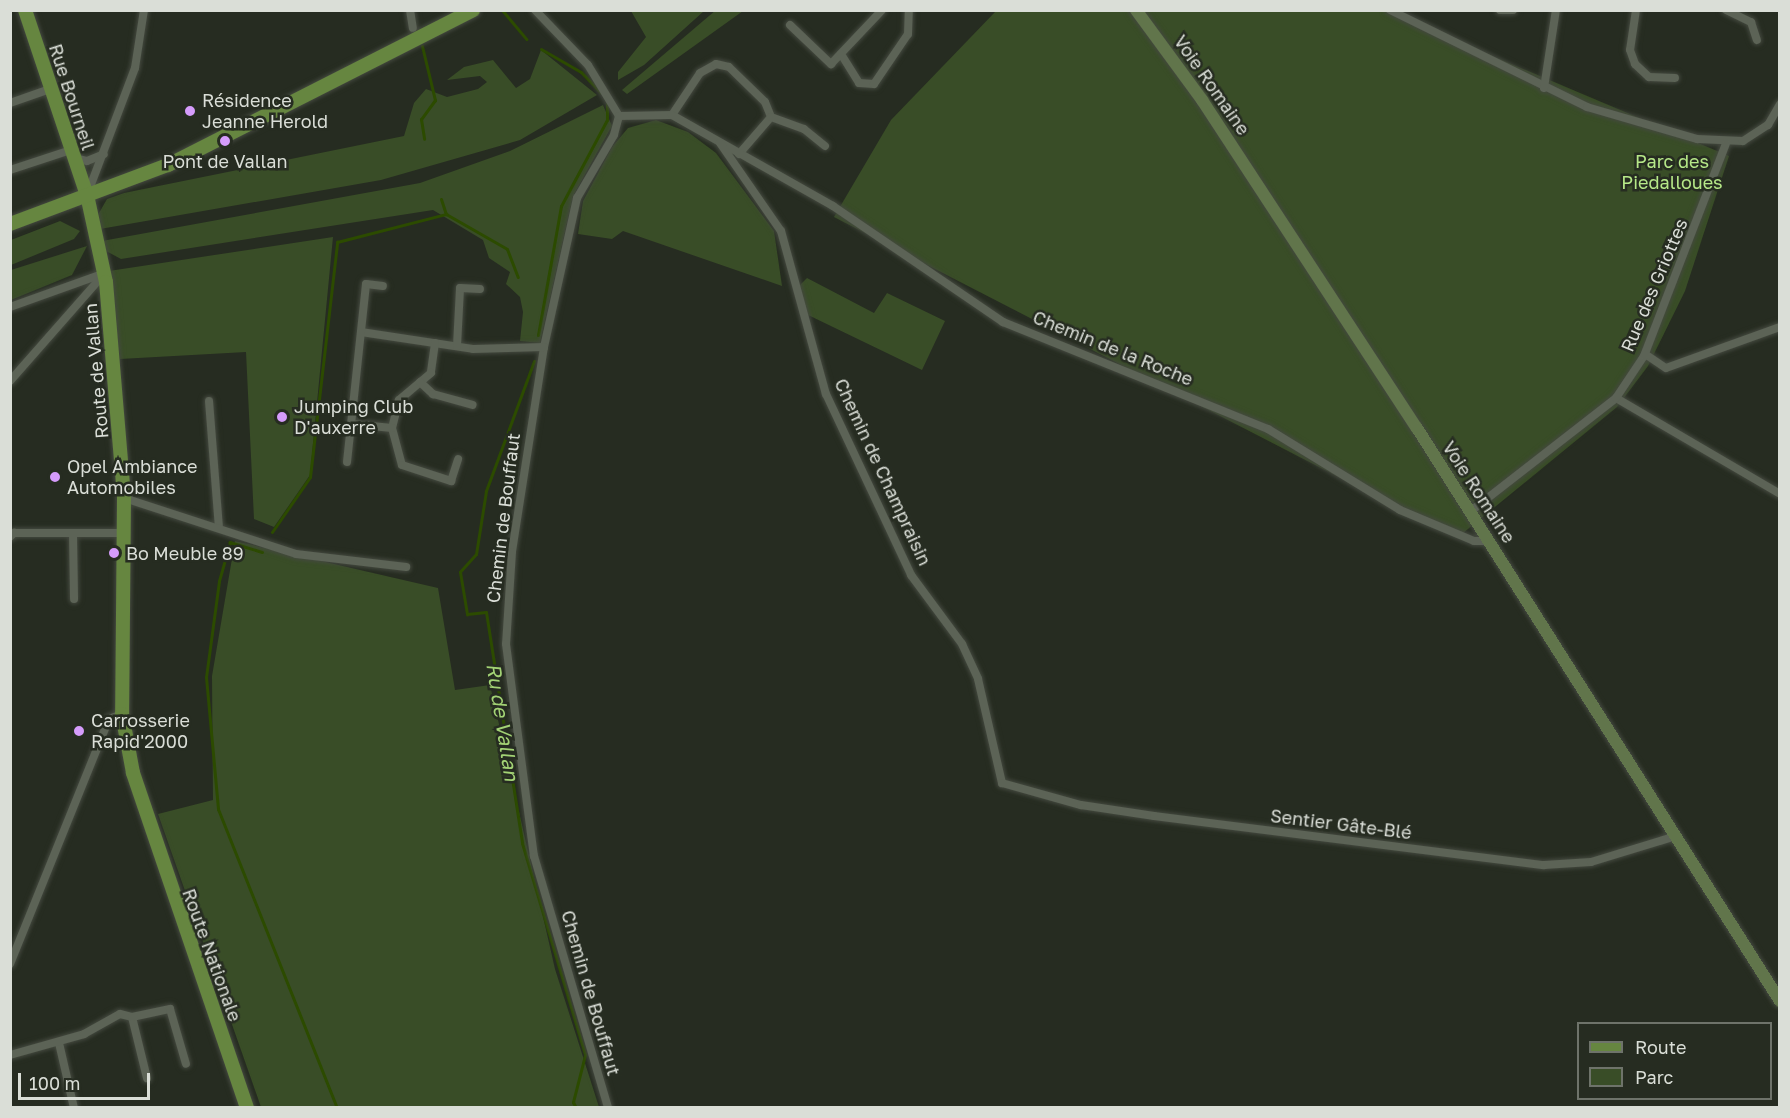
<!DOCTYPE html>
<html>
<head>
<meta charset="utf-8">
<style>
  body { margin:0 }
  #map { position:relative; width:1790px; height:1118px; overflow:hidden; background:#262c21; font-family:"Golos Text",sans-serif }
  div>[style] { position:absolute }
  .green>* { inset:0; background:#394d27 }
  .stream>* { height:3px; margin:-1.5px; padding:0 1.5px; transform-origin:1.5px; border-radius:1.5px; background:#2c4b00 }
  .roads { filter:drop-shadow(0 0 2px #44493f) drop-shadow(0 0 2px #44493f) }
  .minor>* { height:8px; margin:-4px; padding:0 4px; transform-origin:4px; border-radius:4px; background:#5c6356 }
  .secondary>* { height:12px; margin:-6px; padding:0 6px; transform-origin:6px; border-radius:6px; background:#61754b }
  .primary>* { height:14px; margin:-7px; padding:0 7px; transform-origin:7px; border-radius:7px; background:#668640 }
  .dots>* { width:16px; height:16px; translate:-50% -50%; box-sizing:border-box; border:3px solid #262c21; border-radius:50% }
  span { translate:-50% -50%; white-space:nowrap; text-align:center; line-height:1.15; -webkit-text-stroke:5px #262c21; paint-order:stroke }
  .street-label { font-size:18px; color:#daded7 }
  .poi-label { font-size:18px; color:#daded7 }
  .left { translate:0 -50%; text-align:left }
  .park-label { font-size:18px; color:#b6e888 }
  .water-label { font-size:20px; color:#a3d375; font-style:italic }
  .frame { position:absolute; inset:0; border:12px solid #daded7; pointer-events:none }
  .legend { position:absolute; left:1577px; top:1022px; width:195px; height:78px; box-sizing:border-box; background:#262c21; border:2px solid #6e736a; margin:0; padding:8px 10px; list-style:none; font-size:18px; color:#daded7 }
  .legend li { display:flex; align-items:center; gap:12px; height:30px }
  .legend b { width:30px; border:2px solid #6e736a }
  .scale { position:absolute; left:18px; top:1073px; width:132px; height:27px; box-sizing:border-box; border:3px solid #daded7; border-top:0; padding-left:8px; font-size:18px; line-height:21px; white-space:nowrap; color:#daded7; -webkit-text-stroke:4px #262c21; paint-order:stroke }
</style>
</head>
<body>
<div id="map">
  <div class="green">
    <i style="clip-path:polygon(716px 10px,743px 11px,627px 94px,622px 90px)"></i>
    <i style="clip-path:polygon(631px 11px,704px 11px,644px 65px,618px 80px,618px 72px,646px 37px)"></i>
    <i style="clip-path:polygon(996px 11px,1386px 11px,1729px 156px,1685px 291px,1648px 366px,1617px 407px,1457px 538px,834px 217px,891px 120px)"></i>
    <i style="clip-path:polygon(541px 50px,597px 95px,520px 140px,381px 180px,100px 229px,99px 213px,107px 199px,124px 193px,404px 136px,414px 103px,426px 89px,447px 97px,478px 89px,487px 82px,480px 76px,447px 80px,464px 67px,493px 60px,516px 88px,530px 79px)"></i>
    <i style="clip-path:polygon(603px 105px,612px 126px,573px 196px,540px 343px,520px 341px,523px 312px,520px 297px,506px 284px,510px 272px,489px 258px,483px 240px,433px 210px,121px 259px,106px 251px,102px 241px,420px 183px,510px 151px)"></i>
    <i style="clip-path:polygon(656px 120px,688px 132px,716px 153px,774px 231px,782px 286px,623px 231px,612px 239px,578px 234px,583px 201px,612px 147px,628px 128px)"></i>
    <i style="clip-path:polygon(60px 221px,80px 231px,74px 239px,11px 265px,11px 240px)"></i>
    <i style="clip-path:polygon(333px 237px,310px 475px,274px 527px,254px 519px,246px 352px,120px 359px,109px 271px)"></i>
    <i style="clip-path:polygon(87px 246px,72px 275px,11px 300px,11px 270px)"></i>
    <i style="clip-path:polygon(807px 278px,874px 313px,887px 293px,945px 321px,922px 370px,806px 314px,799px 286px)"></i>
    <i style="clip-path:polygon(235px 541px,438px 588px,455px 690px,490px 685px,555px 969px,599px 1107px,261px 1107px,158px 814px,213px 800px,212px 676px)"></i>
  </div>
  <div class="stream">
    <i style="left:502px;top:10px;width:38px;rotate:50deg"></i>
    <i style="left:422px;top:46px;width:56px;rotate:76.5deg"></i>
    <i style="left:435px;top:100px;width:24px;rotate:126deg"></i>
    <i style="left:421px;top:119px;width:20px;rotate:81deg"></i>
    <i style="left:541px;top:49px;width:46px;rotate:29.9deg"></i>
    <i style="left:581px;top:72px;width:28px;rotate:46deg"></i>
    <i style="left:441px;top:199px;width:16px;rotate:72deg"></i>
    <i style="left:446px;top:214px;width:70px;rotate:29.8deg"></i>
    <i style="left:507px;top:249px;width:30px;rotate:69deg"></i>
    <i style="left:538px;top:335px;width:131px;rotate:-79.9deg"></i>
    <i style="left:561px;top:206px;width:98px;rotate:-61.9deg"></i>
    <i style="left:607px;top:120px;width:18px;rotate:-90deg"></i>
    <i style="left:534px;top:361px;width:139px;rotate:110.3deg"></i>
    <i style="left:486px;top:491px;width:64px;rotate:99deg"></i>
    <i style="left:476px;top:554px;width:24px;rotate:132deg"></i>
    <i style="left:460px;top:572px;width:43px;rotate:80.5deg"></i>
    <i style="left:467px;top:614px;width:19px;rotate:-6deg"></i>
    <i style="left:486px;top:612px;width:234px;rotate:81.1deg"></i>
    <i style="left:522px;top:843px;width:221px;rotate:73.4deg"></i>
    <i style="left:585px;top:1055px;width:49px;rotate:104.3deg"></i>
    <i style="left:573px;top:1102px;width:7px;rotate:63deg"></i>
    <i style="left:272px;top:532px;width:67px;rotate:-55.4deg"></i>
    <i style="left:310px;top:477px;width:237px;rotate:-83.4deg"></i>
    <i style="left:337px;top:242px;width:113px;rotate:-14.4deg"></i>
    <i style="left:262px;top:552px;width:34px;rotate:-163deg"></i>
    <i style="left:230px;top:542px;width:41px;rotate:105.8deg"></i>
    <i style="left:219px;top:581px;width:97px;rotate:97.7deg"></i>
    <i style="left:206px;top:677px;width:133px;rotate:84.8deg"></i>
    <i style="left:218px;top:809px;width:322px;rotate:68.3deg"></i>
  </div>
  <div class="roads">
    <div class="minor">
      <i style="left:410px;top:10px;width:18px;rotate:81deg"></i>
      <i style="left:535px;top:10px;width:76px;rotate:46.1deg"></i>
      <i style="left:588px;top:65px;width:60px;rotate:58.7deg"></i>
      <i style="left:619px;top:116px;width:20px;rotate:105deg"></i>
      <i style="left:614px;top:135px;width:73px;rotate:120.4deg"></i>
      <i style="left:577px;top:198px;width:153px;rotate:102.5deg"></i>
      <i style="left:544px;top:347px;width:207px;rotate:98.9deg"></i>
      <i style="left:512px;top:552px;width:92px;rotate:93.7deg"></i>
      <i style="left:506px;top:644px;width:214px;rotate:82.5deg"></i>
      <i style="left:534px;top:856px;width:263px;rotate:73.6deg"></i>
      <i style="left:1390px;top:10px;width:220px;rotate:26.2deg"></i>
      <i style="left:1587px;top:107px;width:115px;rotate:16.2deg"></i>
      <i style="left:1697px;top:139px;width:46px;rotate:2.5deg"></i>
      <i style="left:1743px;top:141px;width:30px;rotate:-33deg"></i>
      <i style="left:1768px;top:125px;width:24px;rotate:-60deg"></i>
      <i style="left:1500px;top:10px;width:13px"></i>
      <i style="left:1636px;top:10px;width:40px;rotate:98.5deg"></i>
      <i style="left:1630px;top:50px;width:15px;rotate:70deg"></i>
      <i style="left:1635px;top:64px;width:19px;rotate:43deg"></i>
      <i style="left:1649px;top:77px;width:26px;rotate:2deg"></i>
      <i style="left:1726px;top:10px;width:28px;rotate:26deg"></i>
      <i style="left:1751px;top:22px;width:19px;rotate:72deg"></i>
      <i style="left:790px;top:25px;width:57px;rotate:43.6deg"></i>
      <i style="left:831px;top:64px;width:74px;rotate:-46.6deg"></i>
      <i style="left:841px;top:54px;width:34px;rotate:58deg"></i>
      <i style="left:859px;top:83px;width:15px;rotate:4deg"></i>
      <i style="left:874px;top:84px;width:60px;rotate:-55.8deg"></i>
      <i style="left:908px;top:34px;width:24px;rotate:-88deg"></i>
      <i style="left:1544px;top:88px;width:79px;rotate:-81.3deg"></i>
      <i style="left:10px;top:103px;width:42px;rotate:-19.3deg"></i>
      <i style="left:672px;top:115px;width:50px;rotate:-56.3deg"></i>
      <i style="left:700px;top:73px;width:18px;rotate:-29deg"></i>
      <i style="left:716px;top:64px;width:13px;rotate:13deg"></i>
      <i style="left:729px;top:67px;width:50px;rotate:44.2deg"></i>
      <i style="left:765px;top:102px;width:16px;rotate:68deg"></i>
      <i style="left:771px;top:117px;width:49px;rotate:130.9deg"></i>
      <i style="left:619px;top:116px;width:53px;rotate:-1.1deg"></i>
      <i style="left:672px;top:115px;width:185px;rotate:29.5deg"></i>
      <i style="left:833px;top:206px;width:206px;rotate:34.3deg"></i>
      <i style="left:1003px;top:322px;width:286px;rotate:22deg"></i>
      <i style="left:1268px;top:429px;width:155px;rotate:31.5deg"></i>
      <i style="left:1400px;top:510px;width:80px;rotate:22.7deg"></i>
      <i style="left:1474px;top:541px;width:16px"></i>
      <i style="left:771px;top:117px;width:35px;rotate:20deg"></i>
      <i style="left:804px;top:129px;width:27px;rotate:39deg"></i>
      <i style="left:720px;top:143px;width:107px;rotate:55.3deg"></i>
      <i style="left:781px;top:231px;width:169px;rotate:74.6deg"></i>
      <i style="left:826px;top:394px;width:200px;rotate:64.8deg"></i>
      <i style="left:911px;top:575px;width:86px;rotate:53.5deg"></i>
      <i style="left:962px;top:644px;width:38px;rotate:65deg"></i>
      <i style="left:978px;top:679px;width:107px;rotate:77deg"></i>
      <i style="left:1002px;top:783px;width:82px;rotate:15.6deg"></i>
      <i style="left:1081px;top:805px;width:74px;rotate:8.6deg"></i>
      <i style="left:1154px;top:816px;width:393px;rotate:7.2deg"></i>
      <i style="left:1544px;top:865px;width:47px;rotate:-3.7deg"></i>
      <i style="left:1591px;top:862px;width:89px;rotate:-17deg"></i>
      <i style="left:74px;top:158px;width:13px;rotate:13deg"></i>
      <i style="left:87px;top:161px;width:18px;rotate:-22deg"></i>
      <i style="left:10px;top:170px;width:64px;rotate:-18.2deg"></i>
      <i style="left:87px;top:195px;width:136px;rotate:-69.3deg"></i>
      <i style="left:135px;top:68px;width:59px;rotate:-81.2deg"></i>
      <i style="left:10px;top:307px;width:101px;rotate:-19.7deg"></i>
      <i style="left:361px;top:332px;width:113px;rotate:8.6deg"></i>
      <i style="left:473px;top:349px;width:71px;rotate:-1.6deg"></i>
      <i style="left:435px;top:343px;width:30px;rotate:98deg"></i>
      <i style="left:431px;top:373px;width:42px;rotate:139.8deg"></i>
      <i style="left:399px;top:400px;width:29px;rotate:104deg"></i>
      <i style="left:392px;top:428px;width:38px;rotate:75deg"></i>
      <i style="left:402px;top:465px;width:52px;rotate:18.1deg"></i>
      <i style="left:451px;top:481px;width:23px;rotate:-72deg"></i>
      <i style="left:457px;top:346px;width:58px;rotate:-87deg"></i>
      <i style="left:460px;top:288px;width:20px;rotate:3deg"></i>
      <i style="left:1645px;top:354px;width:25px;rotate:34deg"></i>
      <i style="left:1666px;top:368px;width:121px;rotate:-19.8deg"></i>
      <i style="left:10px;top:381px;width:144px;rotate:-48.7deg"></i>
      <i style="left:420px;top:382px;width:18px;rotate:43deg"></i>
      <i style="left:433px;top:394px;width:41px;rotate:15.4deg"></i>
      <i style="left:1616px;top:398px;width:190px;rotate:30.3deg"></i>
      <i style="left:209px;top:401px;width:126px;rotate:85.5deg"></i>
      <i style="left:352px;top:424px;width:40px;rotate:5.7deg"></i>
      <i style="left:347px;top:462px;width:179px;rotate:-83.9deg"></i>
      <i style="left:366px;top:284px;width:17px;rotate:7deg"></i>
      <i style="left:124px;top:498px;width:181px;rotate:18deg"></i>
      <i style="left:296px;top:554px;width:111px;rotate:6.7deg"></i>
      <i style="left:1471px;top:511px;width:184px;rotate:-37.9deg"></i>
      <i style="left:1616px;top:398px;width:50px;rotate:-56.3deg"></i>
      <i style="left:1644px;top:356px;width:228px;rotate:-68.9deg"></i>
      <i style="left:73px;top:533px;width:66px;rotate:89.1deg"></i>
      <i style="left:10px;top:537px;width:6px;rotate:-45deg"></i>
      <i style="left:14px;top:533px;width:111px"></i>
      <i style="left:10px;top:964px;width:264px;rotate:-68deg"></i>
      <i style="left:109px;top:719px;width:14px;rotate:-21deg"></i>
      <i style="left:132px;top:1017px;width:63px;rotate:76.2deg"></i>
      <i style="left:59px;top:1043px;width:67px;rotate:77deg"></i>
      <i style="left:10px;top:1055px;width:77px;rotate:-15.8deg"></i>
      <i style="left:84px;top:1034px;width:41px;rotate:-29.1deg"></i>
      <i style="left:120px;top:1014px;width:12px;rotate:14deg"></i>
      <i style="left:132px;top:1017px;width:39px;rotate:-12deg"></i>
      <i style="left:170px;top:1009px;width:57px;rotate:73.8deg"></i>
    </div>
    <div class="secondary">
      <i style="left:1136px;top:10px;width:112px;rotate:53.7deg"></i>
      <i style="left:1202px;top:100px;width:392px;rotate:56.8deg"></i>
      <i style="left:1417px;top:428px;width:678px;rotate:57.65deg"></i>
    </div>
    <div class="primary">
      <i style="left:25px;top:10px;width:195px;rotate:71.5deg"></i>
      <i style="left:87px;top:195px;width:89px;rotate:77.7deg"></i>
      <i style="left:106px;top:282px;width:217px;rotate:85.2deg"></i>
      <i style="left:124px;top:498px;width:216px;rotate:90.5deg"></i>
      <i style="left:122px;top:714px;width:60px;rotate:79.4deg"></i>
      <i style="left:133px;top:773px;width:354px;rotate:71.2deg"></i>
      <i style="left:10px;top:224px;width:169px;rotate:-20.5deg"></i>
      <i style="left:168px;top:165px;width:342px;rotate:-26.9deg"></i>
    </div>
  </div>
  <div class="dots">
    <i style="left:190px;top:111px;background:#d59cfb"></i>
    <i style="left:225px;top:141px;background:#d59cfb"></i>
    <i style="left:282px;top:417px;background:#d59cfb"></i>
    <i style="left:55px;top:477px;background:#d59cfb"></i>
    <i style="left:114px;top:553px;background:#d59cfb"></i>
    <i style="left:79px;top:731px;background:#d59cfb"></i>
  </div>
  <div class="street-label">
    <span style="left:1212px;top:85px;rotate:55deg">Voie Romaine</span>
    <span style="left:72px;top:97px;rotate:72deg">Rue Bourneil</span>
    <span style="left:1654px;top:285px;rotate:-67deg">Rue des Griottes</span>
    <span style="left:1113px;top:348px;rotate:22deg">Chemin de la Roche</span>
    <span style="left:96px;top:371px;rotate:-95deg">Route de Vallan</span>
    <span style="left:883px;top:472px;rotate:65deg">Chemin de Champraisin</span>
    <span style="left:1479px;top:492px;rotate:57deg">Voie Romaine</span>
    <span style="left:503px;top:518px;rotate:-83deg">Chemin de Bouffaut</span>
    <span style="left:1341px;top:824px;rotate:7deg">Sentier Gâte-Blé</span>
    <span style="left:212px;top:955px;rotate:70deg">Route Nationale</span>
    <span style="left:591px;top:993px;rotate:74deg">Chemin de Bouffaut</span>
  </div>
  <div class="poi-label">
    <span class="left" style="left:202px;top:111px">Résidence<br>Jeanne Herold</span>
    <span style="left:225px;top:161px">Pont de Vallan</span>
    <span class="left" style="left:294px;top:417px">Jumping Club<br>D'auxerre</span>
    <span class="left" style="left:67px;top:477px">Opel Ambiance<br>Automobiles</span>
    <span class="left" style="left:126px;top:553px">Bo Meuble 89</span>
    <span class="left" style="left:91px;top:731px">Carrosserie<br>Rapid'2000</span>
  </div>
  <div class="park-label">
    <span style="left:1672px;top:172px">Parc des<br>Piedalloues</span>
  </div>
  <div class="water-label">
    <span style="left:503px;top:722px;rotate:81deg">Ru de Vallan</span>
  </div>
  <div class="frame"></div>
  <ul class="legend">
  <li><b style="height:8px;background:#668640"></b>Route</li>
  <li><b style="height:16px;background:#394d27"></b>Parc</li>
  </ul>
  <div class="scale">100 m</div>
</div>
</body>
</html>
